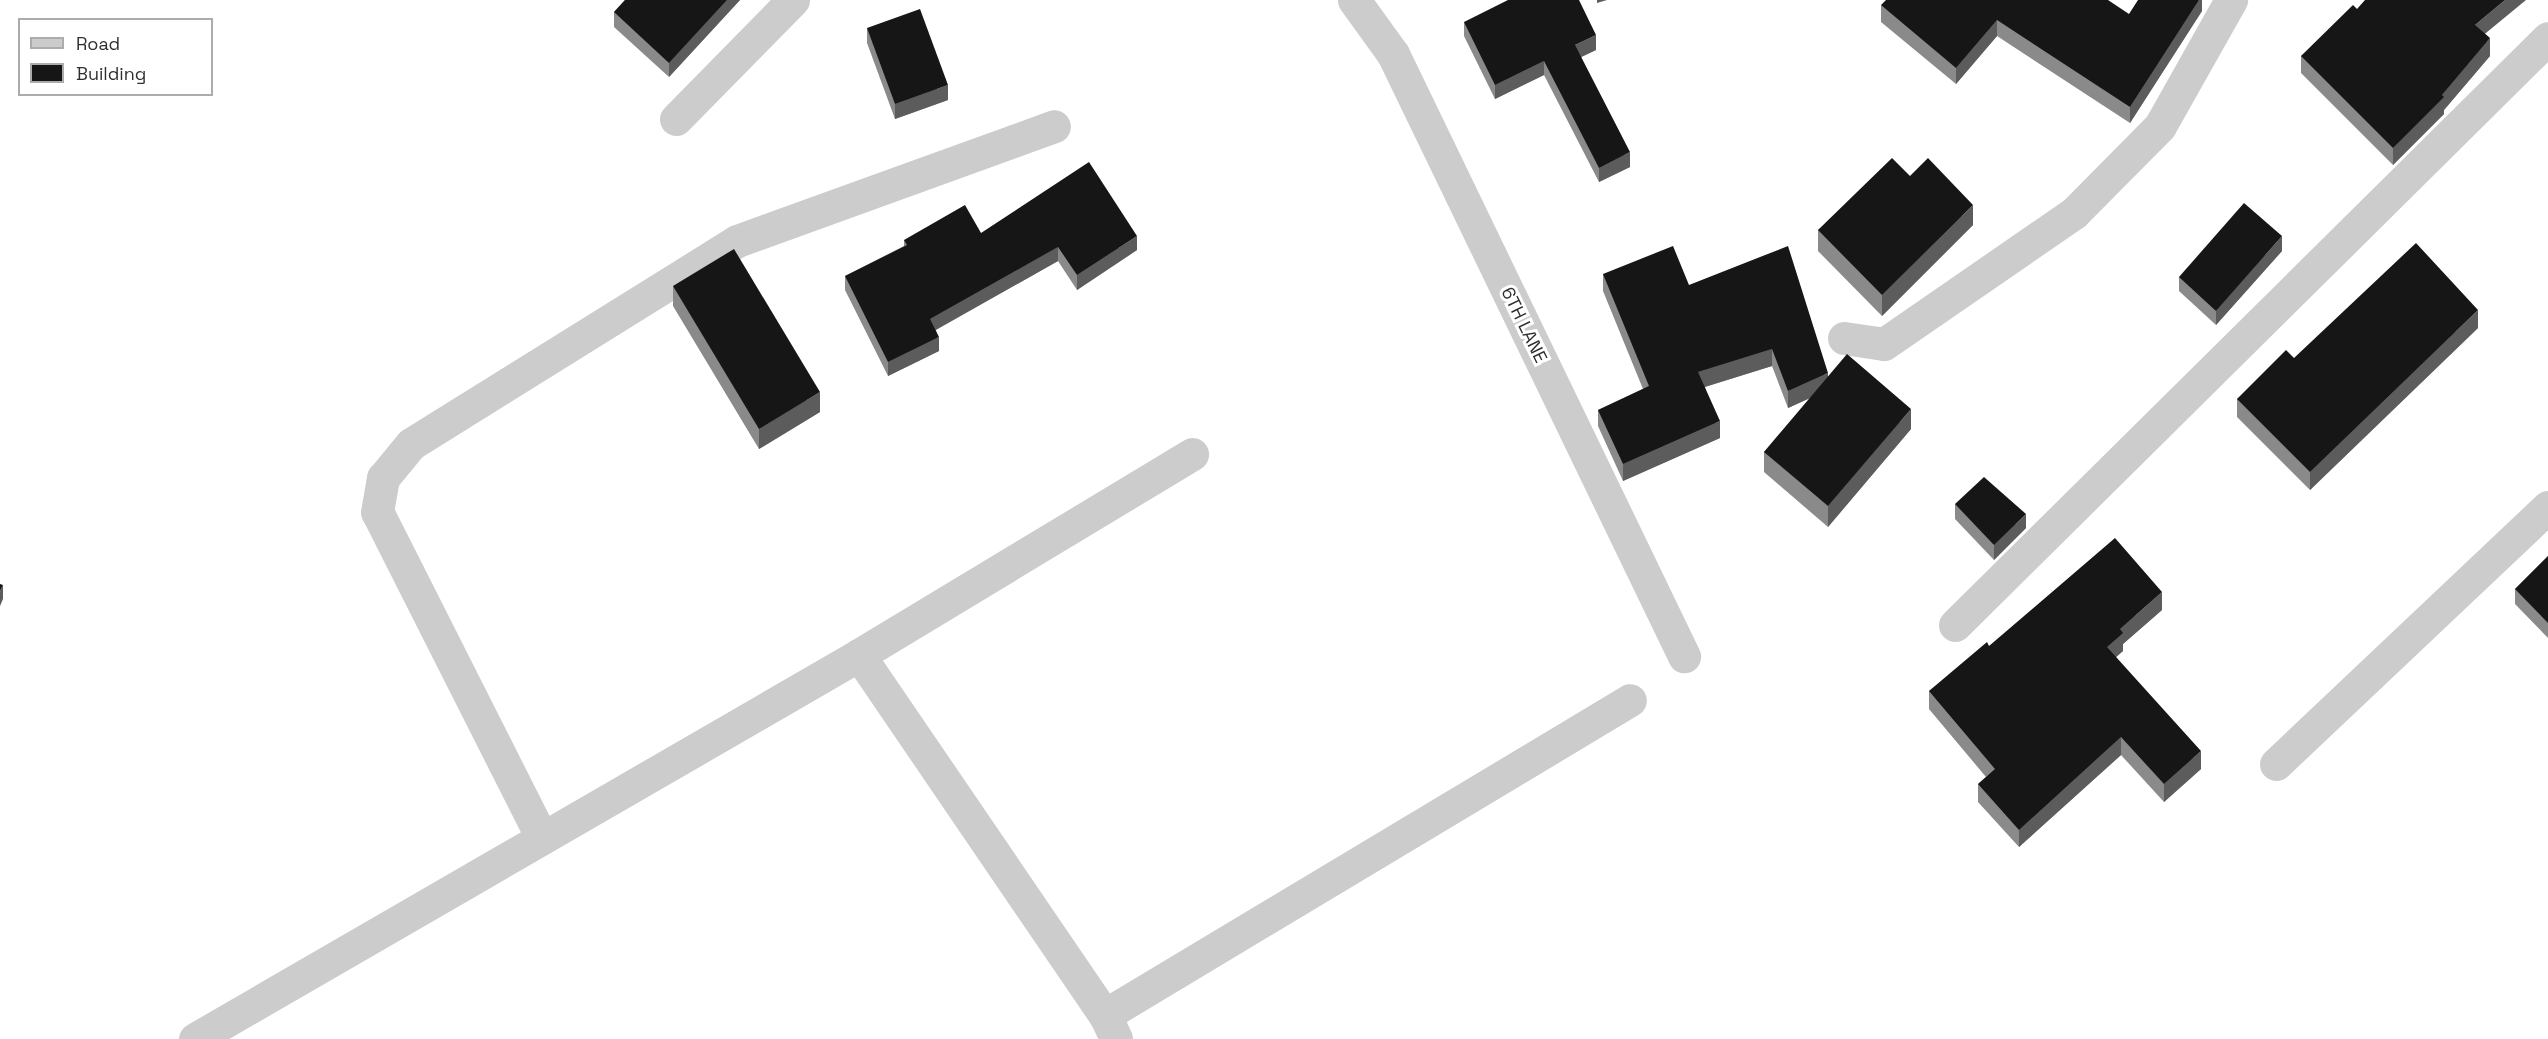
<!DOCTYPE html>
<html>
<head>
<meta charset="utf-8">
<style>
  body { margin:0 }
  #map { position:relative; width:2548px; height:1039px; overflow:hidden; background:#fff; font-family:"Space Grotesk",sans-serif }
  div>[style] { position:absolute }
  .street>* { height:33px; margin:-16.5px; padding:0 16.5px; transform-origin:16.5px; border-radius:16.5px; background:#ccc }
  .wall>* { inset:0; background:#8a8a8a }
  .shaded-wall>* { inset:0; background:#5c5c5c }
  .building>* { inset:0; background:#161616 }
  span { translate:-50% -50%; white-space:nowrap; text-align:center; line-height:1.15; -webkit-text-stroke:6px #fff; paint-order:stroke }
  .street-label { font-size:18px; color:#2f2f2f }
  .legend { position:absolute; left:18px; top:18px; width:195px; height:78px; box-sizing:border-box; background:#fff; border:2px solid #acacac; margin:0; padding:8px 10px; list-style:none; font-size:18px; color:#2f2f2f }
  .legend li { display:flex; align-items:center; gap:12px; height:30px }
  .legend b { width:30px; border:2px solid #acacac }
</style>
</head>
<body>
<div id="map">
  <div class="street">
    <i style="left:1354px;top:0;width:67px;rotate:54.2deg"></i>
    <i style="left:1393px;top:54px;width:669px;rotate:64.2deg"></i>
    <i style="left:676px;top:119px;width:167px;rotate:-45.5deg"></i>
    <i style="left:1844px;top:338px;width:40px;rotate:8.5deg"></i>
    <i style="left:1884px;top:344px;width:231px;rotate:-34.6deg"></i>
    <i style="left:2074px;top:213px;width:122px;rotate:-45.3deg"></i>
    <i style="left:2160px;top:126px;width:145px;rotate:-60.6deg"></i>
    <i style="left:1955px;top:625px;width:834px;rotate:-44.71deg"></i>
    <i style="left:859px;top:655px;width:436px;rotate:55.7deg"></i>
    <i style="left:1105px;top:1015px;width:26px;rotate:65deg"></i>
    <i style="left:2276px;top:764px;width:374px;rotate:-43.4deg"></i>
    <i style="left:542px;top:838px;width:365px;rotate:-116.8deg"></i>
    <i style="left:377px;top:512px;width:35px;rotate:-80deg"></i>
    <i style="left:383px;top:478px;width:44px;rotate:-50.5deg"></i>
    <i style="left:411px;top:444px;width:384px;rotate:-31.9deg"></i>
    <i style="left:737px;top:241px;width:337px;rotate:-19.9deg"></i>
    <i style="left:1105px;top:1015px;width:612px;rotate:-30.96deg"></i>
    <i style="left:195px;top:1039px;width:767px;rotate:-30.04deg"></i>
    <i style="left:859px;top:655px;width:389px;rotate:-31.1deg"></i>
  </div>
  <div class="wall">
    <i style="clip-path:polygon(625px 0,740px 0,669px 77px,614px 27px,614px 12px)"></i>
    <i style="clip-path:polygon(2202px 0,2202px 11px,2130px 123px,1997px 36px,1956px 84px,1881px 22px,1881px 5px,2129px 14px)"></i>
    <i style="clip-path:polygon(2357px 9px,2485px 34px,2490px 56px,2444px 110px,2444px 114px,2393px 165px,2301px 73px,2301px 56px)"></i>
    <i style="clip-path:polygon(1464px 22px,1596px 50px,1581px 57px,1630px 167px,1599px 182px,1544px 75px,1495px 99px,1464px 36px)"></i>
    <i style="clip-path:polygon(867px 28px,948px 100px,895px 119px,867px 43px)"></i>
    <i style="clip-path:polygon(1910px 176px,1973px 225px,1882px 316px,1818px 251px,1818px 230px)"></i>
    <i style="clip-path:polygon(981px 233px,1137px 250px,1077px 290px,1058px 261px,936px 330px,939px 351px,888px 376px,845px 290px,845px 276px,904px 246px,904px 240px)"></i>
    <i style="clip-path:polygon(2282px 251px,2216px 325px,2179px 291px,2179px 277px)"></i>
    <i style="clip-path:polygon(1603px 274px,1689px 285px,1828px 377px,1911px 429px,1828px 527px,1764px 472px,1764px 452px,1810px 398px,1788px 408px,1772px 366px,1705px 387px,1720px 438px,1623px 481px,1598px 426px,1598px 410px,1643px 389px,1603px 291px)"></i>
    <i style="clip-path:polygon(673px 286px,820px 412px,759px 449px,673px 306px)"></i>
    <i style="clip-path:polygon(2478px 328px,2310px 490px,2237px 417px,2237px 399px,2294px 358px)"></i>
    <i style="clip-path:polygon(1955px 504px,2026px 528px,1994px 560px,1955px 519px)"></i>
    <i style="clip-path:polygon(2548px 556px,2548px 638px,2515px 604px,2515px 589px)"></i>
    <i style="clip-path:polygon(2162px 610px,2123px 644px,2123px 651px,2116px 657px,2201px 769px,2164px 802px,2121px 755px,2019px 847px,1978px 802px,1978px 784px,1986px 777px,1929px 709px,1929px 691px,1989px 646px)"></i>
  </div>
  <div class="shaded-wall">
    <i style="clip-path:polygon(727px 0,740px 0,669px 77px,669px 63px)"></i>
    <i style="clip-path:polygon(1597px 0,1607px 0,1597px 3px)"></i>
    <i style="clip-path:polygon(2199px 0,2202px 0,2202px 11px,2130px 123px,2130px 107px)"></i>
    <i style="clip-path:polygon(2505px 0,2526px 0,2475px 42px,2475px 25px)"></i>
    <i style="clip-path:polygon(1997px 20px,1997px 36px,1956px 84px,1956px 68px)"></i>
    <i style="clip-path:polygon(1596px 35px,1596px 50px,1575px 60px,1575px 45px)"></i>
    <i style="clip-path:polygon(2490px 38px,2490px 56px,2444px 110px,2444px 114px,2393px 165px,2393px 148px,2442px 95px)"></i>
    <i style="clip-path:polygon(1544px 61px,1544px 75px,1495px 99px,1495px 85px)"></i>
    <i style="clip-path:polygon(948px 85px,948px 100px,895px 119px,895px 104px)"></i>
    <i style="clip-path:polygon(1630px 152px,1630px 167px,1599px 182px,1599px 168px)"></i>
    <i style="clip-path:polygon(1973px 205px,1973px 225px,1882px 316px,1882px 295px)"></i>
    <i style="clip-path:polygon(1137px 236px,1137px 250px,1077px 290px,1077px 275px)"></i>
    <i style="clip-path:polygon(2282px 236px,2282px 251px,2216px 325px,2216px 311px)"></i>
    <i style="clip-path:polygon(1058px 247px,1058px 261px,930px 333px,930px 319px)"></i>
    <i style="clip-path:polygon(2478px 310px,2478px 328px,2310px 490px,2310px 472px)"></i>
    <i style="clip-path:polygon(939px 337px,939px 351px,888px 376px,888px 362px)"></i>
    <i style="clip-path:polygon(1772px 349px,1772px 366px,1698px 389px,1698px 372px)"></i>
    <i style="clip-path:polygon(1828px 373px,1828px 390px,1788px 408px,1788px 391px)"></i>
    <i style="clip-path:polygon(820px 392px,820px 412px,759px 449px,759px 429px)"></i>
    <i style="clip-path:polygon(1911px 409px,1911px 429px,1828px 527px,1828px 506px)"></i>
    <i style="clip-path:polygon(1720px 421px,1720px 438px,1623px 481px,1623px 464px)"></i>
    <i style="clip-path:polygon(2026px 514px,2026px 528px,1994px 560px,1994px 545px)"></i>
    <i style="clip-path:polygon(3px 585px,3px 599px,0 606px,0 591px)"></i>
    <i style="clip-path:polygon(2162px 592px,2162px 610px,2123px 644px,2123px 651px,2107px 665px,2107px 647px,2120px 629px)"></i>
    <i style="clip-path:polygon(2121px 737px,2121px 755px,2019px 847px,2019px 830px)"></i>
    <i style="clip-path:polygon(2201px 751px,2201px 769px,2164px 802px,2164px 784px)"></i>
  </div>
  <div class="building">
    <i style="clip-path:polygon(625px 0,727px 0,669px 63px,614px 12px)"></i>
    <i style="clip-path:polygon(1508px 0,1579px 0,1596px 35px,1575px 45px,1630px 152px,1599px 168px,1544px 61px,1495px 85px,1464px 22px)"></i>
    <i style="clip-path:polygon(1886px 0,2108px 0,2129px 14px,2138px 0,2199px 0,2130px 107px,1997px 20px,1956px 68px,1881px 5px)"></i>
    <i style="clip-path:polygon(2365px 0,2505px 0,2475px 25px,2490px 38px,2442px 95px,2444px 97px,2393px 148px,2301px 56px,2353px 5px,2357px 9px)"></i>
    <i style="clip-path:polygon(920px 9px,948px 85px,895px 104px,867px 28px)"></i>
    <i style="clip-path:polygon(1892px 158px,1910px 176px,1928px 158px,1973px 205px,1882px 295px,1818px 230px)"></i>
    <i style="clip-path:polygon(1089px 162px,1137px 236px,1077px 275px,1058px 247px,930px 319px,939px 337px,888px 362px,845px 276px,907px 245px,904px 240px,965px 205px,981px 233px)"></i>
    <i style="clip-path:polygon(2244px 203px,2282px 236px,2216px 311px,2179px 277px)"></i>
    <i style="clip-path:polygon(2416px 243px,2478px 310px,2310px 472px,2237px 399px,2286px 350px,2294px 358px)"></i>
    <i style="clip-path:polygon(1673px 246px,1689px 285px,1788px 246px,1828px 373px,1788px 391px,1772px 349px,1698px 372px,1720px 421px,1623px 464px,1598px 410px,1649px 386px,1603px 274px)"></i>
    <i style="clip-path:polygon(734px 249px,820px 392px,759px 429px,673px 286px)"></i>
    <i style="clip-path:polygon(1847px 354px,1911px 409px,1828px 506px,1764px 452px)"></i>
    <i style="clip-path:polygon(1984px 477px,2026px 514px,1994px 545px,1955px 504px)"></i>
    <i style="clip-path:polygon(2115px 538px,2162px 592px,2120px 629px,2123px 633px,2107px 647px,2201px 751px,2164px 784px,2121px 737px,2019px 830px,1978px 784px,1995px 769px,1929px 691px,1987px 642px,1989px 646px)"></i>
    <i style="clip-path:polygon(2548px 556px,2548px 623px,2515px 589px)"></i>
    <i style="clip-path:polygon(0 584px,3px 585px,0 591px)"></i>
  </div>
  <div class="street-label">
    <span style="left:1524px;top:325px;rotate:64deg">6TH LANE</span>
  </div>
  <ul class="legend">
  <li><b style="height:8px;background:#ccc"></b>Road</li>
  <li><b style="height:16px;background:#161616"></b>Building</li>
  </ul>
</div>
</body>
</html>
